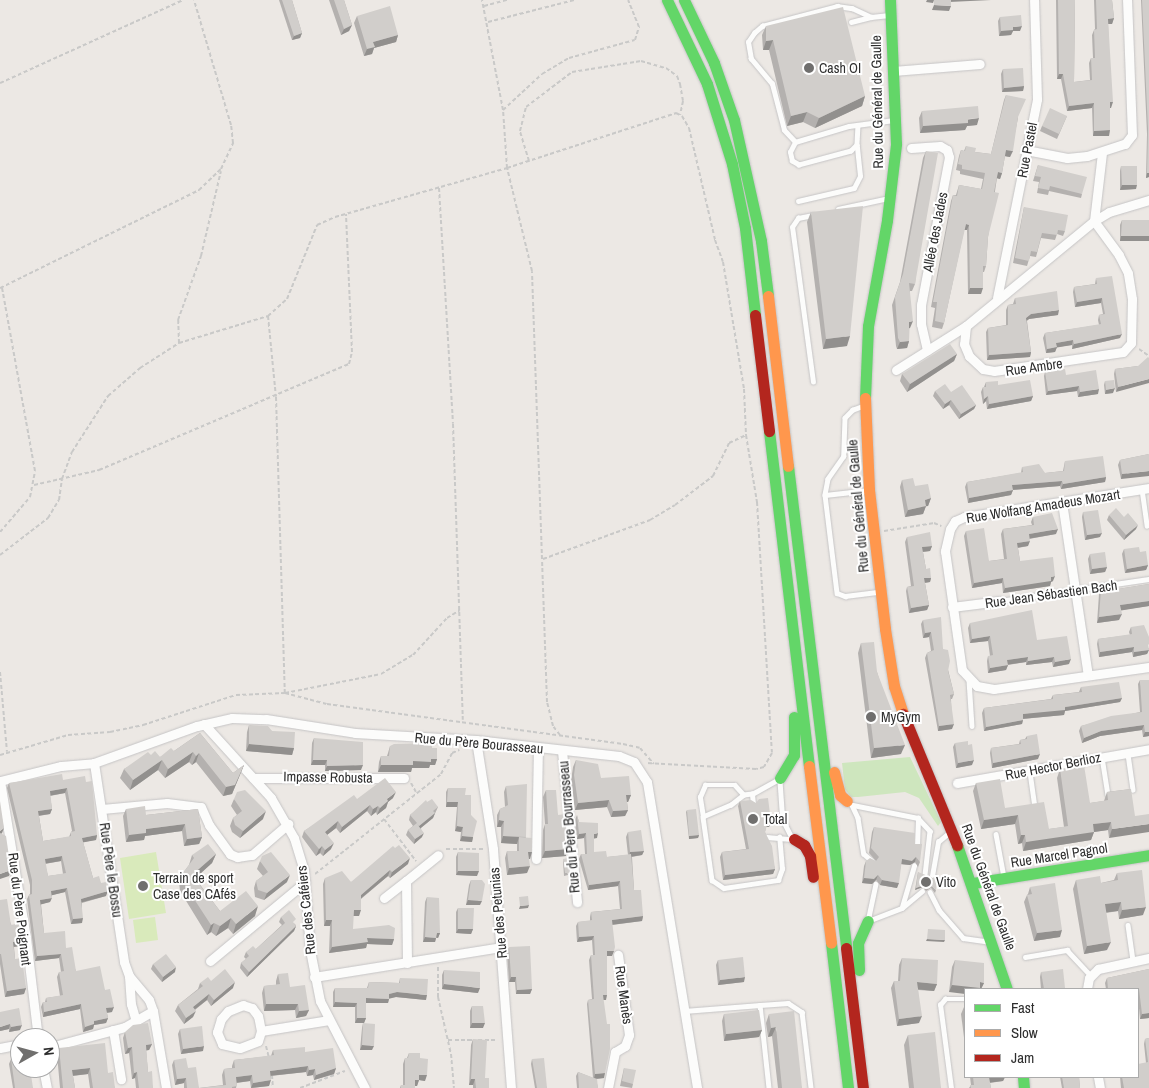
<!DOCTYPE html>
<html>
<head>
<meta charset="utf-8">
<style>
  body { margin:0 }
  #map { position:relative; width:1149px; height:1088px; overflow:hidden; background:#ece8e4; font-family:"Archivo Narrow",sans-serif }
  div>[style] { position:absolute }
  .green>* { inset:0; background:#cee6be }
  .pitch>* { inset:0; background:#d9eabb }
  .path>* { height:2px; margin-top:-1px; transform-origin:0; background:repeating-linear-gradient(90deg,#c9c9c8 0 4px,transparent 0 6.5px) }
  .roads { filter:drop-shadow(0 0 1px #c5c4c5) drop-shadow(0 0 1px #c5c4c5) }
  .lane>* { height:4.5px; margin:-2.25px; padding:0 2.25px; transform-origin:2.25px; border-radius:2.25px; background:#fcfcfb }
  .street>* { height:9px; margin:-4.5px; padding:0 4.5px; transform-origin:4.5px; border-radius:4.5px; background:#fcfcfb }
  .fast>* { height:11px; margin:-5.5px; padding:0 5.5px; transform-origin:5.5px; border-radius:5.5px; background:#63d668 }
  .slow>* { height:11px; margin:-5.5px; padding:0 5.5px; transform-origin:5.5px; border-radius:5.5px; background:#ff974d }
  .jam>* { height:11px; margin:-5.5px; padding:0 5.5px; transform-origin:5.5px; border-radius:5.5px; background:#b3261e }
  .wall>* { inset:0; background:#b4b1af }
  .shaded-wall>* { inset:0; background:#92908e }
  .building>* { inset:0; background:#d1cecb }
  .dots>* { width:14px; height:14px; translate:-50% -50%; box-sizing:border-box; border:2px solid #fff; border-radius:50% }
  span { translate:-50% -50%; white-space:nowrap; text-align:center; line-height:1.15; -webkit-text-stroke:4px #fff; paint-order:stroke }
  .poi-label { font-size:14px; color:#2e2e2e }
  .left { translate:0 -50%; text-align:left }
  .street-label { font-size:14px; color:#2e2e2e }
  .legend { position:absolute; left:964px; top:988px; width:175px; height:90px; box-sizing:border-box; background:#fff; border:1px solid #ababab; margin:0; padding:6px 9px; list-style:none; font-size:15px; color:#2e2e2e }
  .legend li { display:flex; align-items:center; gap:10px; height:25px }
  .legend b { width:25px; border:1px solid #ababab }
  .north { position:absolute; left:10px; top:1028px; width:50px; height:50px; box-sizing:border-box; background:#fff; border:1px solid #ababab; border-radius:50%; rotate:83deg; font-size:14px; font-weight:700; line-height:20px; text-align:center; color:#2e2e2e }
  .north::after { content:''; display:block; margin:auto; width:18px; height:22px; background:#706f6e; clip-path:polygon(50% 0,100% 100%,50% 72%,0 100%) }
</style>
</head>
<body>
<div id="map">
  <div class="green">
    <i style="clip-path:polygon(910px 757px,941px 822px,938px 826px,919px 798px,905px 792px,858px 797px,851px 797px,845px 789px,842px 763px)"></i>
  </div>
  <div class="pitch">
    <i style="clip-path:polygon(156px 852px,166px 913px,129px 919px,120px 858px)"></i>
    <i style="clip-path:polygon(155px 917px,158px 940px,136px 943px,133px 920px)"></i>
  </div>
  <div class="path">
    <i style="left:484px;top:6px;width:24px;rotate:-15deg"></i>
    <i style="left:488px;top:22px;width:89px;rotate:-14.3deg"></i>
    <i style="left:0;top:83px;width:201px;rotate:-24.4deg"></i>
    <i style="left:503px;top:110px;width:53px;rotate:-42.7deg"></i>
    <i style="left:542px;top:74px;width:31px;rotate:-31deg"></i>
    <i style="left:569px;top:58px;width:68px;rotate:-15.3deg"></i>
    <i style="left:635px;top:40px;width:14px;rotate:-73deg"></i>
    <i style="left:639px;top:27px;width:29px;rotate:-112deg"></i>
    <i style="left:529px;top:161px;width:31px;rotate:-107deg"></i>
    <i style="left:520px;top:131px;width:25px;rotate:-76deg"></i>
    <i style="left:526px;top:107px;width:58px;rotate:-37.3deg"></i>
    <i style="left:572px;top:72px;width:70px;rotate:-9.1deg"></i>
    <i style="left:641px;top:61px;width:26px;rotate:16deg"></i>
    <i style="left:666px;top:68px;width:14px;rotate:36deg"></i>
    <i style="left:677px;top:76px;width:9px;rotate:69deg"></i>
    <i style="left:680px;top:84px;width:17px;rotate:80deg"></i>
    <i style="left:683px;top:101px;width:14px;rotate:102deg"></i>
    <i style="left:439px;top:188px;width:236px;rotate:86.6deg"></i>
    <i style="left:453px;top:424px;width:296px;rotate:88.1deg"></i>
    <i style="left:0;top:288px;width:222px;rotate:-26.2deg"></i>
    <i style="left:199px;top:190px;width:30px;rotate:-44deg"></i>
    <i style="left:221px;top:169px;width:29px;rotate:-65deg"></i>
    <i style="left:233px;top:143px;width:18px;rotate:-96deg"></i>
    <i style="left:231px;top:125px;width:130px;rotate:-106.5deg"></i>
    <i style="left:268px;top:316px;width:81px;rotate:84.4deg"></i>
    <i style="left:276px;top:397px;width:296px;rotate:88.3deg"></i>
    <i style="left:285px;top:693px;width:43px;rotate:14.7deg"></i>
    <i style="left:327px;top:704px;width:299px;rotate:7.7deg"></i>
    <i style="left:623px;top:744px;width:17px;rotate:13deg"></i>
    <i style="left:640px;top:748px;width:21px;rotate:49deg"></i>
    <i style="left:179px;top:343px;width:23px;rotate:-92deg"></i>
    <i style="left:178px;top:320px;width:68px;rotate:-70.2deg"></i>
    <i style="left:201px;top:256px;width:87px;rotate:-76.8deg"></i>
    <i style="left:1139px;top:349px;width:12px;rotate:35deg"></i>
    <i style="left:34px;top:485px;width:67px;rotate:-13deg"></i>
    <i style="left:99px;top:470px;width:272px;rotate:-23deg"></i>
    <i style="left:349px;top:364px;width:12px;rotate:-76deg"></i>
    <i style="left:352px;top:352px;width:138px;rotate:-92.5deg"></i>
    <i style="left:884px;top:531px;width:51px;rotate:-9.1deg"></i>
    <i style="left:934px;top:523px;width:8px;rotate:23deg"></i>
    <i style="left:0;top:532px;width:46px;rotate:-49.4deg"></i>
    <i style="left:30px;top:497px;width:26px;rotate:-79deg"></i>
    <i style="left:35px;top:471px;width:187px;rotate:-100.2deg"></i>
    <i style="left:0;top:555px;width:61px;rotate:-37.6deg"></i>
    <i style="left:48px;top:518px;width:21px;rotate:-59deg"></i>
    <i style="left:59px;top:500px;width:21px;rotate:-82deg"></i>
    <i style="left:62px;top:479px;width:29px;rotate:-70deg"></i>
    <i style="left:72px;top:452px;width:67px;rotate:-57.3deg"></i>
    <i style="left:108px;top:396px;width:43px;rotate:-41.2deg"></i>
    <i style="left:140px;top:368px;width:46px;rotate:-32.7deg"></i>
    <i style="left:179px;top:343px;width:93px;rotate:-16.9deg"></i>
    <i style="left:268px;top:316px;width:25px;rotate:-42deg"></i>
    <i style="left:287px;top:299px;width:80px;rotate:-67.9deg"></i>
    <i style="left:317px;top:225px;width:20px;rotate:-24deg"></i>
    <i style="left:335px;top:217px;width:179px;rotate:-15.9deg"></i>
    <i style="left:507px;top:168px;width:58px;rotate:-93.9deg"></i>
    <i style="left:503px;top:110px;width:112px;rotate:-100.8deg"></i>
    <i style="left:543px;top:559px;width:114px;rotate:-20deg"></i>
    <i style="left:650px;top:520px;width:29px;rotate:-31deg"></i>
    <i style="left:675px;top:505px;width:48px;rotate:-37.3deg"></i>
    <i style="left:713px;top:476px;width:37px;rotate:-64deg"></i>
    <i style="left:729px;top:443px;width:19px;rotate:-25deg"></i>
    <i style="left:0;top:672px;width:80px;rotate:85deg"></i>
    <i style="left:560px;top:735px;width:11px;rotate:-128deg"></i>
    <i style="left:553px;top:726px;width:25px;rotate:-104deg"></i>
    <i style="left:547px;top:702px;width:431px;rotate:-92deg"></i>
    <i style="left:532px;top:271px;width:106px;rotate:-103.6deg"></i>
    <i style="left:507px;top:168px;width:178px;rotate:-18deg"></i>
    <i style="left:676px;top:113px;width:7px;rotate:27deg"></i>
    <i style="left:682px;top:116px;width:14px;rotate:60deg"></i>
    <i style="left:689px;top:128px;width:115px;rotate:76.9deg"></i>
    <i style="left:715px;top:240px;width:23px;rotate:70deg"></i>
    <i style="left:723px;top:262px;width:129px;rotate:80.6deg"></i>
    <i style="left:744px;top:389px;width:46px;rotate:87.5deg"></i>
    <i style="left:746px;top:435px;width:68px;rotate:80.7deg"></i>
    <i style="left:757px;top:502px;width:251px;rotate:86.6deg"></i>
    <i style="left:772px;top:753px;width:16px;rotate:120deg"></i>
    <i style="left:764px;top:767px;width:8px;rotate:166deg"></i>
    <i style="left:756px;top:769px;width:110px;rotate:-176.9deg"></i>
    <i style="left:0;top:755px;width:71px;rotate:-16.4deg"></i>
    <i style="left:68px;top:735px;width:42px;rotate:-4.1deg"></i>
    <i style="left:110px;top:732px;width:34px;rotate:-12deg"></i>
    <i style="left:143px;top:725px;width:98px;rotate:-17.9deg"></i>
    <i style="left:236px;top:695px;width:49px;rotate:-2.3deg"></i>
    <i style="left:285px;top:693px;width:98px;rotate:-11.2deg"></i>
    <i style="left:381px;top:674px;width:37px;rotate:-31deg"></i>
    <i style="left:413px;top:655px;width:50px;rotate:-47.4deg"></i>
    <i style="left:447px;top:618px;width:15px;rotate:-32deg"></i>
    <i style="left:411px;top:783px;width:10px;rotate:61deg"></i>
    <i style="left:384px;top:819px;width:53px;rotate:52.7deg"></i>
    <i style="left:446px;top:849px;width:37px"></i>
    <i style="left:315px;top:874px;width:161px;rotate:-38.4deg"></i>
    <i style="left:441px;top:774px;width:24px;rotate:-62deg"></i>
    <i style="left:452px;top:753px;width:8px;rotate:-23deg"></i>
    <i style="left:438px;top:967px;width:30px;rotate:90deg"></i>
    <i style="left:438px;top:997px;width:58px;rotate:77.2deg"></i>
    <i style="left:451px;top:1054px;width:34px;rotate:85deg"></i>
    <i style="left:448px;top:1040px;width:25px"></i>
    <i style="left:478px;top:1040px;width:20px"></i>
    <i style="left:266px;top:1046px;width:12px;rotate:76deg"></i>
    <i style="left:272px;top:1075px;width:13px;rotate:86deg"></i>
    <i style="left:300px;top:1088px;width:48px;rotate:-20.7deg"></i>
  </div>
  <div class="roads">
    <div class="lane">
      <i style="left:851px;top:22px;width:21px;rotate:-14deg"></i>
      <i style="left:858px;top:125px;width:20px;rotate:93deg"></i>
      <i style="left:857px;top:145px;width:8px;rotate:135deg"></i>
      <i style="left:851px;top:151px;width:54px;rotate:164.9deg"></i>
      <i style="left:799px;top:165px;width:8px;rotate:-150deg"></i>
      <i style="left:792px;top:161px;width:9px;rotate:-103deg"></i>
      <i style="left:790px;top:152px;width:11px;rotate:-63deg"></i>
      <i style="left:795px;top:142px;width:56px;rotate:-16.5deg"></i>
      <i style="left:849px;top:126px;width:45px;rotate:-7.6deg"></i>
      <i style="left:795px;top:142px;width:16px;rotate:-133deg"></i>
      <i style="left:784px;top:130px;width:48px;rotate:-104.6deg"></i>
      <i style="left:772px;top:84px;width:33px;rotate:-130deg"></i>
      <i style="left:751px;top:59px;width:17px;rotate:-100deg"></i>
      <i style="left:748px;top:42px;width:11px;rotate:-56deg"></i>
      <i style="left:754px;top:33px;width:11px;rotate:-41deg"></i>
      <i style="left:762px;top:26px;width:78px;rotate:-14.9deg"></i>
      <i style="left:837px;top:6px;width:15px;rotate:8deg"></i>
      <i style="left:852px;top:8px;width:21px;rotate:25deg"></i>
      <i style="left:871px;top:17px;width:18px;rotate:-6deg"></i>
      <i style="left:798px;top:201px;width:57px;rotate:-13.1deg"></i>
      <i style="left:854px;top:188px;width:13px;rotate:-63deg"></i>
      <i style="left:860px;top:176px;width:30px;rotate:-96deg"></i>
      <i style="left:838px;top:209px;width:52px;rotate:-12.2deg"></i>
      <i style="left:813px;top:382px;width:156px;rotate:-97.7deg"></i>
      <i style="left:792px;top:227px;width:11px;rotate:-56deg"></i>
      <i style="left:798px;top:218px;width:15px;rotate:-11deg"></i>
      <i style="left:864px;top:406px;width:12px;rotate:160deg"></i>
      <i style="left:853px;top:410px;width:11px;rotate:135deg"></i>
      <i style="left:845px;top:418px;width:38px;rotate:92deg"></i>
      <i style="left:844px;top:456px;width:28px;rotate:125deg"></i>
      <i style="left:828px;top:479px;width:16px;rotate:101deg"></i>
      <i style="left:825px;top:495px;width:99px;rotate:83deg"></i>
      <i style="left:837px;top:593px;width:9px;rotate:21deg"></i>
      <i style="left:845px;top:596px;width:34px;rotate:-7deg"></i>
      <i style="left:1142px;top:489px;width:37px;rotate:82deg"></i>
      <i style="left:825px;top:495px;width:44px;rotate:-6.5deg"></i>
      <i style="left:1000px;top:601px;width:151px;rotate:-8.4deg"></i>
      <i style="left:969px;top:680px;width:46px;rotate:86.3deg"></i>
      <i style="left:1128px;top:754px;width:36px;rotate:82deg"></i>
      <i style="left:1102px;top:757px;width:38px;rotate:81deg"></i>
      <i style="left:1030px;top:772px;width:34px;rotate:82deg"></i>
      <i style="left:780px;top:781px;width:39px;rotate:86deg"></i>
      <i style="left:783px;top:820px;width:18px;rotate:63deg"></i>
      <i style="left:752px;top:794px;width:8px;rotate:173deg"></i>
      <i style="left:744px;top:795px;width:16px;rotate:142deg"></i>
      <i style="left:731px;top:805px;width:30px;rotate:157deg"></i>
      <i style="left:703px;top:817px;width:64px;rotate:81.9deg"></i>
      <i style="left:712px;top:880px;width:14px;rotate:34deg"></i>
      <i style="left:724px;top:888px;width:55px;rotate:-8.4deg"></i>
      <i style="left:778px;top:880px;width:12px;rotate:-70deg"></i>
      <i style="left:782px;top:869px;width:32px;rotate:-95deg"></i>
      <i style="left:753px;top:804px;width:10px;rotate:-96deg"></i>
      <i style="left:752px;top:794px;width:29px;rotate:-29deg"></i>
      <i style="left:852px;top:805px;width:14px;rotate:65deg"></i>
      <i style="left:858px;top:818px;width:36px;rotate:81deg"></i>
      <i style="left:864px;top:854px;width:11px;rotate:41deg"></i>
      <i style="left:853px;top:805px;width:66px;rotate:11.3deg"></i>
      <i style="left:918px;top:818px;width:18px;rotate:47deg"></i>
      <i style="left:930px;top:831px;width:44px;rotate:96.5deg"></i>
      <i style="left:703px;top:817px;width:20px;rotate:-99deg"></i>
      <i style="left:700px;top:797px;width:13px;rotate:-67deg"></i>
      <i style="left:705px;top:785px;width:30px"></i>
      <i style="left:735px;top:785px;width:13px;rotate:48deg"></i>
      <i style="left:996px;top:834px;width:44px;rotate:79.5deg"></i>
      <i style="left:767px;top:837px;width:24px;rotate:5deg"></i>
      <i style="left:917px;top:847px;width:29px;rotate:-88deg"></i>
      <i style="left:932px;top:876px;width:35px;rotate:-80deg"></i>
      <i style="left:938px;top:842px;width:17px;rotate:-40deg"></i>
      <i style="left:876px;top:884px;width:38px;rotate:102deg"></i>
      <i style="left:868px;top:921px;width:36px;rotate:-21deg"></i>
      <i style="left:902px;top:908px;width:26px;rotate:-40deg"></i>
      <i style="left:930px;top:892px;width:20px;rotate:63deg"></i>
      <i style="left:939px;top:910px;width:37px;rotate:49deg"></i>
      <i style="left:963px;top:938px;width:28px;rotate:8deg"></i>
      <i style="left:902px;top:907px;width:43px;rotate:-73.7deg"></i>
      <i style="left:1128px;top:925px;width:36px;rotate:82deg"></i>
      <i style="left:1025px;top:957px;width:43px;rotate:-9.5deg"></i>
      <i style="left:1067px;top:950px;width:35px;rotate:47deg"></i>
      <i style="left:760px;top:1005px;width:28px;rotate:-4deg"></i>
      <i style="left:788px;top:1003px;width:17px;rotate:33deg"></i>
      <i style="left:802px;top:1012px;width:77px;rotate:83.2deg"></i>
      <i style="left:684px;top:1011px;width:76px;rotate:-4.5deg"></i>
      <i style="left:760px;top:1005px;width:83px;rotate:83.8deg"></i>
      <i style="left:951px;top:1088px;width:84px;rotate:-97.5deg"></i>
      <i style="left:940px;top:1005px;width:8px;rotate:-50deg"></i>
      <i style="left:945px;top:999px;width:20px"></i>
    </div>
    <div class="street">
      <i style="left:893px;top:71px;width:87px;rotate:-4.6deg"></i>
      <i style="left:911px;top:148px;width:29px;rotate:-4deg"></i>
      <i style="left:940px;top:146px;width:8px;rotate:30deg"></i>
      <i style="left:947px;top:150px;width:7px;rotate:74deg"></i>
      <i style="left:949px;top:157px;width:151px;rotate:100.7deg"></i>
      <i style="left:921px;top:305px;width:19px;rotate:90deg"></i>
      <i style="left:921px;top:324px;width:27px;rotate:77deg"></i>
      <i style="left:1026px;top:150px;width:42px;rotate:11deg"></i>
      <i style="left:1067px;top:158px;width:20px;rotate:-6deg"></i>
      <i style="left:1087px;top:156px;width:40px;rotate:-18deg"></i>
      <i style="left:1125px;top:144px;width:11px;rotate:-52deg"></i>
      <i style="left:1132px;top:135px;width:135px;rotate:-92.1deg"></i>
      <i style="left:1094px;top:221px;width:68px;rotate:-83.3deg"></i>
      <i style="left:997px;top:298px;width:203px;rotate:-78.6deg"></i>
      <i style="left:1037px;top:99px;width:99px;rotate:-91.7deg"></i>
      <i style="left:966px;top:326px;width:18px;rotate:96deg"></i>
      <i style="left:964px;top:344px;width:13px;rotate:67deg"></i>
      <i style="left:969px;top:356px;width:19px;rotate:43deg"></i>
      <i style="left:983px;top:369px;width:11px;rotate:10deg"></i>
      <i style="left:994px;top:371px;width:130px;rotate:-8.4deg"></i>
      <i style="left:1123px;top:352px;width:12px;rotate:-48deg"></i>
      <i style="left:1131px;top:343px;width:44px;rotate:-88.7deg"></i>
      <i style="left:1132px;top:299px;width:26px;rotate:-99deg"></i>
      <i style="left:1128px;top:273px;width:20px;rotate:-117deg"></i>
      <i style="left:1119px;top:255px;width:42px;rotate:-126.3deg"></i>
      <i style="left:896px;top:370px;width:83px;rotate:-32.2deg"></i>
      <i style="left:966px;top:326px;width:166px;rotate:-39.4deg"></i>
      <i style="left:1094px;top:221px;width:17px;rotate:-31deg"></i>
      <i style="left:1109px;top:212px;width:42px;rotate:-16.7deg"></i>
      <i style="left:1149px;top:488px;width:187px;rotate:171.1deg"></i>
      <i style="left:964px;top:517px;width:10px;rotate:156deg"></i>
      <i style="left:955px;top:521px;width:9px;rotate:122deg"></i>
      <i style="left:950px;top:529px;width:23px;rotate:103deg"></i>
      <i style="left:945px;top:551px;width:120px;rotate:81.9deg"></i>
      <i style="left:962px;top:670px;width:22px;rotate:47deg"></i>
      <i style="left:977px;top:686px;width:17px;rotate:10deg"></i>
      <i style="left:994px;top:689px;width:157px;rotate:-8.1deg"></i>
      <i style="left:1062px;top:502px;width:175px;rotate:81.5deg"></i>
      <i style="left:952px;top:607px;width:48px;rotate:-7.1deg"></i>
      <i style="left:204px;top:724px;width:100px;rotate:47.8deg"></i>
      <i style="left:271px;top:798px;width:46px;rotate:60.1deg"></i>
      <i style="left:294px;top:838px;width:34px;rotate:73deg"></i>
      <i style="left:304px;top:870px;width:80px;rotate:85.7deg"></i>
      <i style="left:310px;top:950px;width:52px;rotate:78.9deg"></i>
      <i style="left:320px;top:1001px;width:98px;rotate:62.7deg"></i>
      <i style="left:476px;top:740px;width:110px;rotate:81.1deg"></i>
      <i style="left:493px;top:849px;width:240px;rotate:85.7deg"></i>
      <i style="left:562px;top:751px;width:152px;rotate:84.3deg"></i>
      <i style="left:94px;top:763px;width:201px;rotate:81.4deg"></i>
      <i style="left:124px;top:962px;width:15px;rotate:70deg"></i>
      <i style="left:129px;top:976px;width:31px;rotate:50deg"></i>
      <i style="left:149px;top:1000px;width:12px;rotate:70deg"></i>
      <i style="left:153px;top:1011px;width:78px;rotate:80.4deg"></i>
      <i style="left:253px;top:778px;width:151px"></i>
      <i style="left:0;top:781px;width:63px;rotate:-13.8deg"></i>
      <i style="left:61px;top:766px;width:33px;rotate:-5deg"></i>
      <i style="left:94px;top:763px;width:109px;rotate:-19.8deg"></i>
      <i style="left:197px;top:726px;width:36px;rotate:-13deg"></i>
      <i style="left:232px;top:718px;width:34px;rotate:2deg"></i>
      <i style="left:266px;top:719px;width:90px;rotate:8.9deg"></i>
      <i style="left:355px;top:733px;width:121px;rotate:3.3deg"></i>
      <i style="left:476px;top:740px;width:144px;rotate:6.4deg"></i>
      <i style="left:619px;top:756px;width:16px;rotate:22deg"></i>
      <i style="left:634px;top:762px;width:24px;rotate:57deg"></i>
      <i style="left:647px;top:782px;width:310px;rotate:80.7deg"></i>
      <i style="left:0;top:781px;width:159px;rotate:80.6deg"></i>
      <i style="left:26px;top:938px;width:101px;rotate:83.2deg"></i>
      <i style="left:957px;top:783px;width:195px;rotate:-10deg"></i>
      <i style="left:102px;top:809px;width:65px;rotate:-5.3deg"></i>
      <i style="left:167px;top:803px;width:34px;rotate:7deg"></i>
      <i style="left:201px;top:807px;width:20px;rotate:66deg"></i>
      <i style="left:209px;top:825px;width:36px;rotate:54deg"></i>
      <i style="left:230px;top:854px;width:8px;rotate:23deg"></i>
      <i style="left:237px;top:857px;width:15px;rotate:-8deg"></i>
      <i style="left:252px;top:855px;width:48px;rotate:-40.7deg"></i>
      <i style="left:536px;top:859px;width:111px;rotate:-89deg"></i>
      <i style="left:384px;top:898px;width:28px;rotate:-38deg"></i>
      <i style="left:210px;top:961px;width:124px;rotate:-39.7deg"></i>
      <i style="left:407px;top:963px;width:82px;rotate:-90.7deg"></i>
      <i style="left:406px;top:881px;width:41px;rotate:-39.1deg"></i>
      <i style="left:129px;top:976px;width:28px;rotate:86deg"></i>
      <i style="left:131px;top:1004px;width:18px;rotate:74deg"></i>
      <i style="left:314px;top:977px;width:189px;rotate:-9.1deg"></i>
      <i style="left:1087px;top:989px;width:11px;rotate:-80deg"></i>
      <i style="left:1089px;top:978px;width:13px;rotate:-45deg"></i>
      <i style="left:1098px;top:969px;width:52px;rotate:-12.2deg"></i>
      <i style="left:113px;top:1030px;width:50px;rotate:80.7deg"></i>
      <i style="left:261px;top:1031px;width:15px;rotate:-101deg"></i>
      <i style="left:258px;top:1016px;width:10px;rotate:-127deg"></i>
      <i style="left:252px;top:1008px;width:9px;rotate:-162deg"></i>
      <i style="left:243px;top:1005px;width:16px;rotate:158deg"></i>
      <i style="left:228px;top:1011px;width:11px;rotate:131deg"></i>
      <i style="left:221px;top:1019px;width:14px;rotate:107deg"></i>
      <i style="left:217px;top:1032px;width:13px;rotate:67deg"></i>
      <i style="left:222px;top:1044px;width:18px;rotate:13deg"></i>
      <i style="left:240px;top:1048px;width:19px;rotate:-21deg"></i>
      <i style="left:258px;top:1041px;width:10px;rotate:-73deg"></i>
      <i style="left:261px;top:1031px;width:69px;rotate:-9.2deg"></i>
      <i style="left:50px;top:1047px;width:78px;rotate:-14.9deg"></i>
      <i style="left:125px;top:1027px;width:32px;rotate:-30deg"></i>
      <i style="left:0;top:1048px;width:20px;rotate:-11deg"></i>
      <i style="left:43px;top:1068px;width:20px;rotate:79deg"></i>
      <i style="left:1098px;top:1077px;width:11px;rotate:80deg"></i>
      <i style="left:608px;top:1088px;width:37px;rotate:-79deg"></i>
      <i style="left:615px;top:1052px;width:12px;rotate:-31deg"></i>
      <i style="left:625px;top:1046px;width:12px;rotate:-70deg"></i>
      <i style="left:629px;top:1035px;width:81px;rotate:-97.8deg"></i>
    </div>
    <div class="fast">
      <i style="left:667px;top:0;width:93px;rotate:64.5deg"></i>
      <i style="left:707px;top:84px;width:84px;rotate:72.6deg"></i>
      <i style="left:732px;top:164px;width:65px;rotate:78.5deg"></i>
      <i style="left:745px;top:228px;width:88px;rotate:83.4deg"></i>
      <i style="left:684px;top:0;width:70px;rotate:64.5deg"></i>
      <i style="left:714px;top:63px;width:60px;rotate:70.7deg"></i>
      <i style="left:734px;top:120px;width:124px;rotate:77.4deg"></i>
      <i style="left:761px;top:241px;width:55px;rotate:82.7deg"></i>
      <i style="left:865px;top:398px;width:72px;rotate:-87.6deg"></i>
      <i style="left:868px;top:326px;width:108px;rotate:-79.8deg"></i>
      <i style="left:887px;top:220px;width:77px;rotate:-83.2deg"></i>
      <i style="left:896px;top:144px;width:144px;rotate:-92.4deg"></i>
      <i style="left:769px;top:431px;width:337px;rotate:83.2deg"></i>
      <i style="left:788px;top:466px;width:485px;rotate:83.1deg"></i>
      <i style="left:780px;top:778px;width:27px;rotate:-59deg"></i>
      <i style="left:794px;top:755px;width:38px;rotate:-90deg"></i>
      <i style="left:957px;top:845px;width:152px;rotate:70.9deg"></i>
      <i style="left:973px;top:883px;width:178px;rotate:-9deg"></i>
      <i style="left:831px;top:943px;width:146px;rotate:83.3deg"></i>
      <i style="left:859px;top:970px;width:27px;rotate:-92deg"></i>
      <i style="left:858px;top:943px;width:24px;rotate:-66deg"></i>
      <i style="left:1023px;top:1077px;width:11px;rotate:85deg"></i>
    </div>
    <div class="slow">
      <i style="left:768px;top:296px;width:171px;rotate:83.3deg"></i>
      <i style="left:865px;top:398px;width:92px;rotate:87.5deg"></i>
      <i style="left:869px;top:490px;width:140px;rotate:83.4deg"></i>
      <i style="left:885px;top:629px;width:58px;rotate:81deg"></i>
      <i style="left:894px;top:686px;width:29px;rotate:72deg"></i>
      <i style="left:809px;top:766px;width:178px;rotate:82.9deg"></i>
      <i style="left:834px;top:772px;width:24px;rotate:75deg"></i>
      <i style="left:840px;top:795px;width:9px;rotate:41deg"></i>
    </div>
    <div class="jam">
      <i style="left:755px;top:315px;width:117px;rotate:83.1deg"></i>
      <i style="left:903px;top:714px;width:142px;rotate:67.6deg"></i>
      <i style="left:794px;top:839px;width:12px;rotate:31deg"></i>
      <i style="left:804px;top:845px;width:13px;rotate:61deg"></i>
      <i style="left:810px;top:856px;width:21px;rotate:82deg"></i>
      <i style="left:846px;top:948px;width:141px;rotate:83.1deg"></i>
    </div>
  </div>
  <div class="wall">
    <i style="clip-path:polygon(279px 0,292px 0,302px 33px,300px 38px,292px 40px)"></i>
    <i style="clip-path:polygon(329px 0,344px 0,352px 25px,349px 31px,341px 35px)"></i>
    <i style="clip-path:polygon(1056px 0,1075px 0,1074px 82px,1090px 80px,1089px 63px,1091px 58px,1093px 58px,1092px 35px,1094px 30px,1095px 29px,1094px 0,1112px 0,1114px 18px,1112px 24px,1108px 24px,1111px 108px,1110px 108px,1109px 136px,1093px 136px,1092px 108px,1067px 111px,1061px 79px,1057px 79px)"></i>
    <i style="clip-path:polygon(1141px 0,1149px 0,1149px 177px,1146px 178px,1147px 134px)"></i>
    <i style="clip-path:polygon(357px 16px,398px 35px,396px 42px,374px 48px,372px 54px,364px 56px,354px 23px)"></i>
    <i style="clip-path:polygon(1000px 17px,1020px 31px,1013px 31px,1011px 35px,999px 36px,998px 21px)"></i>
    <i style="clip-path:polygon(766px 26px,865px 96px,862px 106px,815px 128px,803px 122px,787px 126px,769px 50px,763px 50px,762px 35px)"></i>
    <i style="clip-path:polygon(1003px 69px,1024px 86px,1023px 91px,1002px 92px,1001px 74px)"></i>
    <i style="clip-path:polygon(1006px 95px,1018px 118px,1010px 157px,1005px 156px,1002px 173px,1000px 179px,997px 178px,988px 237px,986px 266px,984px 272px,983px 272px,981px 294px,968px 294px,967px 230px,964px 230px,944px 323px,942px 329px,932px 327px,935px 308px,931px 307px,951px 201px,953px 195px,956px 195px,959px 185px,981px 189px,983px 179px,960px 174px,960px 171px,956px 170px,959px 156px,961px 150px,964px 151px,966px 146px,975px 152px,991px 154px,1004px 100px)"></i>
    <i style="clip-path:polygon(922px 111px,977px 125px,967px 126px,965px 130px,920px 133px,919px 118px)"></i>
    <i style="clip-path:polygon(1067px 116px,1057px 139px,1040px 131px,1042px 126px)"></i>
    <i style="clip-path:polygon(926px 151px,915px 284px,912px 291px,910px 291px,909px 341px,907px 348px,897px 349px,896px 346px,892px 305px,900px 282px,923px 158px)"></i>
    <i style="clip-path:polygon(1038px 165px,1082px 194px,1081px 198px,1049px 191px,1048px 195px,1037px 193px,1039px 182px,1033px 181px)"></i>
    <i style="clip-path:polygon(1121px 166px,1136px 189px,1120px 190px,1120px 171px)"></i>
    <i style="clip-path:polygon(1024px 207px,1065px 231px,1063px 236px,1057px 234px,1055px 240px,1041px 238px,1036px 257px,1030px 256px,1027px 266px,1013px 263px,1023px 212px)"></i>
    <i style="clip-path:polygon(811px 212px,847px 346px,823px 349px,807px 222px)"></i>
    <i style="clip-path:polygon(1122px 220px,1149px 220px,1149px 241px,1120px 241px,1120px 225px)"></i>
    <i style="clip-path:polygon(1096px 278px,1120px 338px,1072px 349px,1072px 345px,1057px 347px,1055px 352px,1046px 353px,1043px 338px,1045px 333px,1099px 325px,1098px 320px,1099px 315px,1103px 314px,1101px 303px,1075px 307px,1073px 292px,1074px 287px,1095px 284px)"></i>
    <i style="clip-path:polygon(1015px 298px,1058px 315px,1029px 319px,1027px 321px,1031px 352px,1030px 357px,987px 360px,986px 332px,988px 328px,1006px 325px,1006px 310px,1008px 305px,1013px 304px)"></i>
    <i style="clip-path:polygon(957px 354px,954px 361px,907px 392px,900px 381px,902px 374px)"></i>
    <i style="clip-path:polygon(1138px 366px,1116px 392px,1114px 374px,1115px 369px)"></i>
    <i style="clip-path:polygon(1045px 372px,1066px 375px,1098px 394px,1078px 397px,1077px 391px,1046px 395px,1044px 376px)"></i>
    <i style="clip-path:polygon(1105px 381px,1113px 393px,1105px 394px,1104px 385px)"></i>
    <i style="clip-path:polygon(986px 382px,998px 385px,1033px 396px,1031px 401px,987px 409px,986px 401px,983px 404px,981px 392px,983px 387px,984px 387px)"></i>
    <i style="clip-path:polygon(935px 391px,951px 392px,976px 405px,974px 409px,959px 419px,949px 405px,943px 409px,933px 396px)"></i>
    <i style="clip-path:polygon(1149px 454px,1121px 479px,1118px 465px,1120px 460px)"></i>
    <i style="clip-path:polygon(1065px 461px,1106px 477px,1105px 482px,1061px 489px,1060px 486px,1013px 490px,1011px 495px,968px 503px,965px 487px,967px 482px,1021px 473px,1022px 467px,1045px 473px,1063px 471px)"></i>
    <i style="clip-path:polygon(902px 480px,915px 486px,931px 498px,928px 506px,926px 506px,923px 514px,905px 517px,900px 487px)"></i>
    <i style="clip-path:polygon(1083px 512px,1100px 537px,1085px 540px,1082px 517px)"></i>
    <i style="clip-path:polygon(1109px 515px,1136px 529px,1124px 540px,1107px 520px)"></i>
    <i style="clip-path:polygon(1033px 517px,1056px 534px,1029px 539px,1028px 546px,1018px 548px,1020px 561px,1053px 581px,1051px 582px,1050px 586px,1003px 593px,1002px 583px,972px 588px,964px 536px,966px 531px,989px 561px,1004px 559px,1001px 534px,1003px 529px,1032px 525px,1031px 522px)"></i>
    <i style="clip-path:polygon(907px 537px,932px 546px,930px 551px,923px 552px,926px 569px,931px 578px,930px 582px,925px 583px,929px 605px,927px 610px,909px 613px,906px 591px,907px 587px,911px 586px,905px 542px)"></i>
    <i style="clip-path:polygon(1124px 549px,1140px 552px,1148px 565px,1146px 570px,1125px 573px,1122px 554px)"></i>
    <i style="clip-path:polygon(1090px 554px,1107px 567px,1105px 572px,1090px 574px,1088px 559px)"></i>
    <i style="clip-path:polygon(1149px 584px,1149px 606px,1121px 610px,1119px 620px,1097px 623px,1099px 594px,1101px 589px,1118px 589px)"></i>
    <i style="clip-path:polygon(923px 620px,943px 649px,954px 694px,952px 699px,951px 699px,952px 729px,938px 731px,925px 658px,927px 653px,931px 651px,929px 637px,923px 638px,921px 624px)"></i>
    <i style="clip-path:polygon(970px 623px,1037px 640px,1069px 664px,1053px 667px,1052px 662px,1026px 665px,1026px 662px,1008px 665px,1006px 670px,988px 673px,987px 661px,988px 656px,990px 656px,988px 641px,970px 643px,968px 628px)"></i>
    <i style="clip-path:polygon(1131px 627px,1149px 649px,1147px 654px,1133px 657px,1132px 652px,1099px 657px,1097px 644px,1098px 639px,1130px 635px,1129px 632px)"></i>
    <i style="clip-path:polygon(861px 643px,877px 672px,901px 754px,871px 758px,858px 653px)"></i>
    <i style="clip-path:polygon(1140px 680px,1149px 736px,1143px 737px,1142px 730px,1100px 736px,1082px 743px,1079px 731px,1081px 726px,1140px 712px,1138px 684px)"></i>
    <i style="clip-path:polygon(1081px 687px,1122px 698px,1120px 702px,1065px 711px,1064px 715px,1023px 719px,1022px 724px,984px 731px,982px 713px,984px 708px,1051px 699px,1053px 695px,1079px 692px)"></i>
    <i style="clip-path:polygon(249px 725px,272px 731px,294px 748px,292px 755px,246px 751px,247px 732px)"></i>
    <i style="clip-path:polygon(200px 733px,233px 773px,244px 765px,232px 794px,223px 796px,196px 762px,192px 765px,189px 762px,165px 778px,158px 770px,130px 790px,120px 778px,124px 769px,151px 755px,160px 757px,174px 751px)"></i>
    <i style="clip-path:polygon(1027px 736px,1038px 759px,992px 768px,990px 753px,991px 748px,1019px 744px,1020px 740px,1025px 739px)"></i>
    <i style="clip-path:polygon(314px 738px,361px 770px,325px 771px,325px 765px,311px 765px,312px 743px)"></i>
    <i style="clip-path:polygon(955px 743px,972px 765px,956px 768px,953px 747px)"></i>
    <i style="clip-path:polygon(390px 746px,432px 748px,437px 759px,435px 765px,430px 765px,429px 768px,412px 768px,411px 772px,378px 772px,379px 762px,381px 756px,387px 756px,388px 753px)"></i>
    <i style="clip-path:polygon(576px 760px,601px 778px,631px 795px,628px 802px,627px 802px,628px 810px,625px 816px,611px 817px,607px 807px,575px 810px,571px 781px,573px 767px)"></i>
    <i style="clip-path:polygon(1060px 769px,1090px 803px,1104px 801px,1107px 792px,1131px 789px,1109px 838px,1108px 830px,1094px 832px,1091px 840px,1023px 851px,1022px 843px,1018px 844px,1015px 824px,981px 829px,973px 791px,976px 783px,1005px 808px,1049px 829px,1064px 827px,1057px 778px)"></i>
    <i style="clip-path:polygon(evenodd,63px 780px,97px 835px,96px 840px,83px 842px,93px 878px,101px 883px,106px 896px,82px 903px,82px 923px,71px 924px,65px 892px,52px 895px,50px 902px,41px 904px,44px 933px,66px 948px,76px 971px,105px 990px,112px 1012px,107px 1013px,108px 1018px,106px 1023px,94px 1025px,93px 1029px,83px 1032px,80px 1009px,43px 1017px,41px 1007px,43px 1002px,45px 1002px,46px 998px,60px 996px,57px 977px,59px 972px,61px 972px,59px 958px,35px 961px,27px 899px,29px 895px,30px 894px,30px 885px,7px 788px,9px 783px,63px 780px,65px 793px,72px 831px,71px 832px,69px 837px,43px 841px,39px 816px,50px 814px,52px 809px,50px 796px,65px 793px,63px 780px,61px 861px,63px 874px,48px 876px,45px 864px,61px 861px)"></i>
    <i style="clip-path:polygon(506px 786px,526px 838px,530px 859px,529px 859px,527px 873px,507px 875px,505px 858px,507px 851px,517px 851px,517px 844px,501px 843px,501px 827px,497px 827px,497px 815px,500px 809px,505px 807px,504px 792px)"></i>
    <i style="clip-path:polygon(448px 788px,465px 795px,471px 815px,473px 837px,472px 842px,460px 841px,461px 832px,455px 831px,457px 807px,446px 807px,446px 792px)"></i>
    <i style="clip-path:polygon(546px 790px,558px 815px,566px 856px,542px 858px,543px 830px,545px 824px,543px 797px)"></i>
    <i style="clip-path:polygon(393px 798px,388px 802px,386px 808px,377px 815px,376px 812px,371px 816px,367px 811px,340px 833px,336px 828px,327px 835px,331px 849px,323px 856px,320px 853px,316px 856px,302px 837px,304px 831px,357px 799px)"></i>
    <i style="clip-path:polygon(234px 799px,263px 819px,240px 838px,232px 832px,230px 826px,233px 818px,237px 815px,231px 806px)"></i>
    <i style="clip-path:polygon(740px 801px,771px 822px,769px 827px,766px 827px,765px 832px,775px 869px,773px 874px,723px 880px,720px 857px,722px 852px,746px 849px,738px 806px)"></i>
    <i style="clip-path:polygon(427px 802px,438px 807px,433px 818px,421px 828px,422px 837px,414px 844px,406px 835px,408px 830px,413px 826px,409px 820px,410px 815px)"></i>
    <i style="clip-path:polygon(126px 809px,146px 815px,198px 809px,202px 837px,199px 844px,184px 846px,182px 831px,145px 836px,144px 840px,126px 842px,123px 816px)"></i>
    <i style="clip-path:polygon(687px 810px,699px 835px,698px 838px,689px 839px,686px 812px)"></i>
    <i style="clip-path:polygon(577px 815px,579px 822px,597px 838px,594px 838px,594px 852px,607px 857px,628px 855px,626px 837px,628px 832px,644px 851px,642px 855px,632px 857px,634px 890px,643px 916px,642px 921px,612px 925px,612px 956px,607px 956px,606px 1000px,603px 1000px,604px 1078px,596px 1079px,598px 1088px,577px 1088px,576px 1076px,578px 1072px,593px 1078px,587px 1004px,588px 1000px,592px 999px,589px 960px,591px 955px,593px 955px,592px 940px,577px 942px,576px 926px,578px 922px,590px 921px,590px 917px,591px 912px,620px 909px,618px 886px,588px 890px,579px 859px,581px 854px,585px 854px,584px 838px,577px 839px,575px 820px)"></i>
    <i style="clip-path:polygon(874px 827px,915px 844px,920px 862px,918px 867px,915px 862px,910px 865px,901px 864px,897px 888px,880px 885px,876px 880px,872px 884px,862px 883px,864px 866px,866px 861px,876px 861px,869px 853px,872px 832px)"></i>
    <i style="clip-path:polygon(458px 852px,477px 876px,456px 875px,456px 857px)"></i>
    <i style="clip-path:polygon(216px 854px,212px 863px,195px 878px,220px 911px,255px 916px,233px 934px,228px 928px,216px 936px,211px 932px,207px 935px,180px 891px,179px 882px,183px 873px,189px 865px,192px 855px)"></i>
    <i style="clip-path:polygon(563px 859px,568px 875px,564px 876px,563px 861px)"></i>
    <i style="clip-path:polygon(260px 861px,287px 882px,264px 900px,255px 897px,254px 888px,256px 881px,263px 876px,257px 869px)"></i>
    <i style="clip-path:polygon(408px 864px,390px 878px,388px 876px,361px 899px,359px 916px,353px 916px,353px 929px,394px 939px,392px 945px,367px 944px,366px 948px,329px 953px,330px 926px,324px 926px,323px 884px,325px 878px,351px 882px)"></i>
    <i style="clip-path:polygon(918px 872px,936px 890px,935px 893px,931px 888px,926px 891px,923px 887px,915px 890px)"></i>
    <i style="clip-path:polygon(1117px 873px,1143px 915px,1119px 919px,1118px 911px,1106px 913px,1107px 950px,1084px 954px,1073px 889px,1076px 880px,1101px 883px,1114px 880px)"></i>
    <i style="clip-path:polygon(471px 880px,480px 905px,466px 905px,469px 885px)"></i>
    <i style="clip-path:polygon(1030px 887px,1060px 937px,1034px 941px,1024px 902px,1027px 895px,1028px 894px)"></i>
    <i style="clip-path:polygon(427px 897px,440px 933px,438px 938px,436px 938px,435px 942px,423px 942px,425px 902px)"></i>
    <i style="clip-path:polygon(0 900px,21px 946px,14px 947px,15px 959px,26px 988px,24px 994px,5px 997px,0 964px)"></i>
    <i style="clip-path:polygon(458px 908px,473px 929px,471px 934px,456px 933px,456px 912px)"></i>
    <i style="clip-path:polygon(281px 917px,295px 924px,296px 926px,294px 931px,247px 977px,240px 968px,241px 963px,246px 959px,244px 957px,246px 952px,256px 949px,282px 925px,279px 922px)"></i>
    <i style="clip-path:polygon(509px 947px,532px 989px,530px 994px,516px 994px,515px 982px,509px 982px,507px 952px)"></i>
    <i style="clip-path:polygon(902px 958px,937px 984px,934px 991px,918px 990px,919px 1023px,897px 1026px,891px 988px,894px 981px,898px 981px,899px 965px)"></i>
    <i style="clip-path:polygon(718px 960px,744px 982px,718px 985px,716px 965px)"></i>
    <i style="clip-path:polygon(955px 960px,984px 983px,981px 989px,965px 989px,949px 992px,952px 967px)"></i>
    <i style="clip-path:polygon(153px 964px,175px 972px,162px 982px,151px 969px)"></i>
    <i style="clip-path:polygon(1149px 969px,1149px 1018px,1140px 1019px,1138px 997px,1138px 989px,1106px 989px,1105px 983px,1107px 978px)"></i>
    <i style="clip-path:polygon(444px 970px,478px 993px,442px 989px,442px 975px)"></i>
    <i style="clip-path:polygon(1041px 972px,1065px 988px,1065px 989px,1041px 989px,1040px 977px)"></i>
    <i style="clip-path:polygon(278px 974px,309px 1010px,306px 1016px,296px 1018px,295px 1010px,264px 1011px,262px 993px,264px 986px,276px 985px,276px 981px)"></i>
    <i style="clip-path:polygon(400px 978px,426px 1000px,396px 997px,389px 998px,388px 1003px,366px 1003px,366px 1018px,364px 1023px,355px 1023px,355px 1007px,333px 1007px,333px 992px,335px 988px,367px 988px,369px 982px,399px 983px)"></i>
    <i style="clip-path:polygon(200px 983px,233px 988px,211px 1006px,207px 1000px,195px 1010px,193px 1017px,184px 1024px,175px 1011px,178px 1005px,198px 989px)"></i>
    <i style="clip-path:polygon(472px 1006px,483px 1028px,470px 1028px,470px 1011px)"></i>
    <i style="clip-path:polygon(964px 1007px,965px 1007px,965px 1045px,961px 1014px)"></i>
    <i style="clip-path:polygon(19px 1008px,20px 1030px,9px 1032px,9px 1029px,0 1031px)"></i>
    <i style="clip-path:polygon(724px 1014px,762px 1030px,759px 1037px,724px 1041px,722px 1021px)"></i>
    <i style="clip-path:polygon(769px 1014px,802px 1088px,778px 1088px,772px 1036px,768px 1037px,766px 1023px)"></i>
    <i style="clip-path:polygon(363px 1023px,372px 1050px,360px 1050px,362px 1028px)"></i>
    <i style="clip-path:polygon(180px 1029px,203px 1051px,181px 1054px,178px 1034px)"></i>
    <i style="clip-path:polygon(125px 1032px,152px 1044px,149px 1050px,146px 1050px,148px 1072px,153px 1088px,136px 1088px,135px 1078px,132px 1079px,129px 1053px,125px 1054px,123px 1038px)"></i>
    <i style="clip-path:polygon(908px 1035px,941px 1088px,909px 1088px,904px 1045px)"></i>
    <i style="clip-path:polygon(1149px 1038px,1149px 1088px,1121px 1088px,1120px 1077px,1138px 1077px,1146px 1063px,1144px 1044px,1145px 1039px)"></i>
    <i style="clip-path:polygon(473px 1039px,485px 1078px,489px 1088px,473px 1088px,473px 1085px,469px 1085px,471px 1045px)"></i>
    <i style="clip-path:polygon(59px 1048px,108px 1073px,115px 1088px,90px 1088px,88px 1074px,73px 1076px,75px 1088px,60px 1088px,57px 1054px)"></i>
    <i style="clip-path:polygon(273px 1050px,305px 1052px,336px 1068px,334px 1074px,314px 1080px,313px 1075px,307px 1076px,306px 1072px,271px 1076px,269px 1086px,251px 1088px,250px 1081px,237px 1083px,236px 1088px,184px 1088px,184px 1083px,175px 1085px,172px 1065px,174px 1060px,188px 1068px,199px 1088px,223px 1085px,222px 1075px,224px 1069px,232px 1068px,232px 1066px,234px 1060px,271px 1056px)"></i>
    <i style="clip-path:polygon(409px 1053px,420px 1058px,425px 1081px,419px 1080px,417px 1086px,415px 1086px,415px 1088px,400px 1088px,401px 1085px,403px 1085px,403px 1064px,405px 1058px,407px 1058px)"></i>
    <i style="clip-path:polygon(11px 1059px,33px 1088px,13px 1088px,9px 1064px)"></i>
    <i style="clip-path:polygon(532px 1059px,547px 1088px,535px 1088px,531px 1064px)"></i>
    <i style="clip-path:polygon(624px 1068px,633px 1084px,632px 1088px,620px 1086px)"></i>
    <i style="clip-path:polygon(970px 1077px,1005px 1077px,1003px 1081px,990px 1083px,991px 1088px,969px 1088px,971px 1085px)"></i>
    <i style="clip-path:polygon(1060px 1077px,1079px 1077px,1080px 1088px,1062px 1088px)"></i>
  </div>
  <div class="shaded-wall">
    <i style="clip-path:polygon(927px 0,934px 0,933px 3px,926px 2px)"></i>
    <i style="clip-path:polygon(949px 0,991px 0,949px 2px)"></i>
    <i style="clip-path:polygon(934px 5px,951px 6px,949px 11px,932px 10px)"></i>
    <i style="clip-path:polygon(1114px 18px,1112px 24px,1106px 24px,1108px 19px)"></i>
    <i style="clip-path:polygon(352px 25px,349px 31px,341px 35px,344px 29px)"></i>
    <i style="clip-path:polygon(1022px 26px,1020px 31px,1013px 31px,1011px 35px,999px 36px,1001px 31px,1013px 27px)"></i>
    <i style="clip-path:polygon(302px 33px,300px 38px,292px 40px,294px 36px)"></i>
    <i style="clip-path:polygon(398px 35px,396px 42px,374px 48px,372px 54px,364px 56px,367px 49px,373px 42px)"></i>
    <i style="clip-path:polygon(773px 40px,769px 50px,763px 50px,766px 41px)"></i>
    <i style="clip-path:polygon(1059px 74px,1063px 74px,1061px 79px,1057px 79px)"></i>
    <i style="clip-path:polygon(1024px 86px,1023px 91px,1002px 92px,1004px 88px)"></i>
    <i style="clip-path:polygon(865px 96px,862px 106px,815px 128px,819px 118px)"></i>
    <i style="clip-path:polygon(1110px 102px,1113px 102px,1111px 108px,1108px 108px)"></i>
    <i style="clip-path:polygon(1094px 103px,1092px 108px,1067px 111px,1069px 106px)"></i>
    <i style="clip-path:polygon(807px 112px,803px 122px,787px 126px,791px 116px)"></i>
    <i style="clip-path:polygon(979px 118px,977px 125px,967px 126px,965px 130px,920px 133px,923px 126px)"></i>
    <i style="clip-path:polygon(1110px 130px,1109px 136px,1093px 136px,1094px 131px)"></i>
    <i style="clip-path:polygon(1006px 150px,1013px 151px,1010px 157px,1004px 156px)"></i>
    <i style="clip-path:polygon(998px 172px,1002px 173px,1000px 179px,996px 178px)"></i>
    <i style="clip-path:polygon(1147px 173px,1149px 173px,1149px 177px,1146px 178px)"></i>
    <i style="clip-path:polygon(1122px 185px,1137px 185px,1136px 189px,1120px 190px)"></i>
    <i style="clip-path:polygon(966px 224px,969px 225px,967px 230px,964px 230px)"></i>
    <i style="clip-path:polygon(1121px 236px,1149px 236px,1149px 241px,1120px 241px)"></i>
    <i style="clip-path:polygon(970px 288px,983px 288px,981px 294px,968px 294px)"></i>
    <i style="clip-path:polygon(1102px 298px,1101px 303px,1075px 307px,1077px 302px)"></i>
    <i style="clip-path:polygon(1059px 310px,1058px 315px,1029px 319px,1024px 322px,1026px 318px,1031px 314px)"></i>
    <i style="clip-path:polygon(913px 321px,910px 328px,906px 329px,909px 322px)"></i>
    <i style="clip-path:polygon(1122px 334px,1120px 338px,1072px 349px,1074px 344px)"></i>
    <i style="clip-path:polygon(850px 336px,847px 346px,823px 349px,826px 339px)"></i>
    <i style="clip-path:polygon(1073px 340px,1072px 345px,1054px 348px,1056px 343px)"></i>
    <i style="clip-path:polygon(909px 341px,907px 348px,897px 349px,900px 342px)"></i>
    <i style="clip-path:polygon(1057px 347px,1055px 352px,1046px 353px,1047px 349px)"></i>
    <i style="clip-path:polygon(1031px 352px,1030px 357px,987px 360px,989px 355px)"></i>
    <i style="clip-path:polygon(957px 354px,954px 361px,907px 392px,910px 384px)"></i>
    <i style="clip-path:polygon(1149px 379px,1149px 383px,1116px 392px,1118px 387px)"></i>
    <i style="clip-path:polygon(1079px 386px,1077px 391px,1046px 395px,1048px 391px)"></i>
    <i style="clip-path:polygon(1115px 388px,1113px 393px,1105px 394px,1106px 390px)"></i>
    <i style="clip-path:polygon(1099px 389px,1098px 394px,1078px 397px,1080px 392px)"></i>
    <i style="clip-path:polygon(988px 396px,986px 401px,983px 404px,984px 399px)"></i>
    <i style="clip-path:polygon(1033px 396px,1031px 401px,987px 409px,989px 404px)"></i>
    <i style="clip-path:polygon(951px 400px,949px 405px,943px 409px,945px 404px)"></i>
    <i style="clip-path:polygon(976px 405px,974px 409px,959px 419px,961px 414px)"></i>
    <i style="clip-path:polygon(1149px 471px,1149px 476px,1121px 479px,1122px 474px)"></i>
    <i style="clip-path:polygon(1106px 477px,1105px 482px,1061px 489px,1063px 484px)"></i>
    <i style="clip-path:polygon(1062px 481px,1060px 486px,1011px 490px,1012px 485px)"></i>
    <i style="clip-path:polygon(1013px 490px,1011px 495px,968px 503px,969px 498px)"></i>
    <i style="clip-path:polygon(931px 498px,928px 506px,922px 507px,925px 500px)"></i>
    <i style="clip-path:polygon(926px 506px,923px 514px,905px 517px,908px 510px)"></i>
    <i style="clip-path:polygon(1138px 525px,1136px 529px,1124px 540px,1126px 535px)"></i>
    <i style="clip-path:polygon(1058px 529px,1056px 534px,1027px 539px,1029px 534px)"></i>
    <i style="clip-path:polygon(1102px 533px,1100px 537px,1085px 540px,1087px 535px)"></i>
    <i style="clip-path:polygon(1030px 541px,1028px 546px,1015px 548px,1017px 543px)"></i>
    <i style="clip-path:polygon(932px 546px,930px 551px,921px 552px,922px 547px)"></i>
    <i style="clip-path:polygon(1148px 565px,1146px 570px,1125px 573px,1127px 569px)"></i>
    <i style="clip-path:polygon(1107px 567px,1105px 572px,1090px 574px,1092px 569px)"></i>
    <i style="clip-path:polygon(1055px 576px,1053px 581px,1051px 582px,1050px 586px,1003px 593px,1005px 588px)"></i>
    <i style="clip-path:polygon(924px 578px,931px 578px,930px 582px,923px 583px)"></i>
    <i style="clip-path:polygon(1003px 578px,1002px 583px,972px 588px,974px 583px)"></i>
    <i style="clip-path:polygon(1149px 601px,1149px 606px,1118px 611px,1120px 605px)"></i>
    <i style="clip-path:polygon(929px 605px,927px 610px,909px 613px,911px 608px)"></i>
    <i style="clip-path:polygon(1122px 614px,1119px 620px,1097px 623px,1099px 617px)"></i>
    <i style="clip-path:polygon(931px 632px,929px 637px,923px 638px,925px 633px)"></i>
    <i style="clip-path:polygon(990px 636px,988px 641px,970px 643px,972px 639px)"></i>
    <i style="clip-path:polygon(1134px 647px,1132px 652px,1099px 657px,1100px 652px)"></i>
    <i style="clip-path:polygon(1149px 650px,1147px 654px,1133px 657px,1134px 652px)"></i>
    <i style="clip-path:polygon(1028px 657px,1026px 662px,1005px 665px,1007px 660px)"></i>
    <i style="clip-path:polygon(1054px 657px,1052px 662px,1026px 665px,1028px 661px)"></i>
    <i style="clip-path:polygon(1071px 659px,1069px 664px,1053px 667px,1055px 662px)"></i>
    <i style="clip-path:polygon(1008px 665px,1006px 670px,988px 673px,990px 668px)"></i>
    <i style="clip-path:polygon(1122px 698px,1120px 702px,1065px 711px,1064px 715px,1021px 719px,1023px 714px)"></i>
    <i style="clip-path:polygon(1023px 720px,1022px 724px,984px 731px,986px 727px)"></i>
    <i style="clip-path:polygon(954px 724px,952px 729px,938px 731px,939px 726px)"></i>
    <i style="clip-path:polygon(1144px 725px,1142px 730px,1100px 736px,1082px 743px,1084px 738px,1101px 731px)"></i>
    <i style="clip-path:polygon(1145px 732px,1149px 732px,1149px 736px,1143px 737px)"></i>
    <i style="clip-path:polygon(249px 744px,294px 748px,292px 755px,246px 751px)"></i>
    <i style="clip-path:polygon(905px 745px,901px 754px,871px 758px,874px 748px)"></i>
    <i style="clip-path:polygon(193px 752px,189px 762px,165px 778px,168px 769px)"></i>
    <i style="clip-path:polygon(199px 753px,196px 762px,192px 765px,196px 756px)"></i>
    <i style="clip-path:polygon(1040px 754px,1038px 759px,992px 768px,993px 763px)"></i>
    <i style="clip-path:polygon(431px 759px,437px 759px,435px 765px,430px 765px,429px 768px,412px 768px,411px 772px,378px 772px,381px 765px)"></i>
    <i style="clip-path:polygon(162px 760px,158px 770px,130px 790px,133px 780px)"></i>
    <i style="clip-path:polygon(313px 760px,327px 760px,325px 765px,311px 765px)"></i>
    <i style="clip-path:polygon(974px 760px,972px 765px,956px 768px,958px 763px)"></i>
    <i style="clip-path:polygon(244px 765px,232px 794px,223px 796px,226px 787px)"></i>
    <i style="clip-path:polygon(363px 765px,361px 770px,325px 771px,327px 766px)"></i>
    <i style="clip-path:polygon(67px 788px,65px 793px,48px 796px,50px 791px)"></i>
    <i style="clip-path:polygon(396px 792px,393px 798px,388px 802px,386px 808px,377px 815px,380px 808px,387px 799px)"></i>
    <i style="clip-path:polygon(626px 795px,631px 795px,628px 802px,624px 802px)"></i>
    <i style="clip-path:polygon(609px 800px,607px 807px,575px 810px,578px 803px)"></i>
    <i style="clip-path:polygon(447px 802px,458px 802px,457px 807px,446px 807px)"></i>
    <i style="clip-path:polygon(370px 805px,367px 811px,340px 833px,342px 827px)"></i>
    <i style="clip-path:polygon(378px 806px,376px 812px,371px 816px,373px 809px)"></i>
    <i style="clip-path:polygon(52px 809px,50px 814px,36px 816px,38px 811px)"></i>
    <i style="clip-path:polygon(628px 810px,625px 816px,611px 817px,613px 811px)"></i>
    <i style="clip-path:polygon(266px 811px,263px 819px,240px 838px,243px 831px)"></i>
    <i style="clip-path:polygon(435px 813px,433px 818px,417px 831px,419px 826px)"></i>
    <i style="clip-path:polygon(1018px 815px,1015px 824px,981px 829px,984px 820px)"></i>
    <i style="clip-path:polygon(499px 820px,504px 821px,501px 827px,497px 827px)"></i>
    <i style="clip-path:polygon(338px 821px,336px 828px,323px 838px,325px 832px)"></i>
    <i style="clip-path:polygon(768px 822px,771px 822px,769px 827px,766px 827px)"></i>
    <i style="clip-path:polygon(1111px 822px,1108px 830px,1094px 832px,1091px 840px,1023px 851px,1026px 842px,1093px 824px)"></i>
    <i style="clip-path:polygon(185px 824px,182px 831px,145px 836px,144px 840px,126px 842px,129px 835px,146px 829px)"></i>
    <i style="clip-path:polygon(1149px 824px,1149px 832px,1109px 838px,1112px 829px)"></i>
    <i style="clip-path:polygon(457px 826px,463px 827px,461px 832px,455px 831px)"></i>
    <i style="clip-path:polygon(4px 828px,2px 833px,0 835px,0 831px)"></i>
    <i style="clip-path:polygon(424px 833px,422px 837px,414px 844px,415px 839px)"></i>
    <i style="clip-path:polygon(586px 833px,584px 838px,577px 839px,579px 834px)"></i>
    <i style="clip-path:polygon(598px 833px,597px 838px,592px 839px,594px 834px)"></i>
    <i style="clip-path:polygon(97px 835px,96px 840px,80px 843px,82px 838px)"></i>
    <i style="clip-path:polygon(699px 835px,698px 838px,689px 839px,689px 836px)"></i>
    <i style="clip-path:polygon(1021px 835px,1025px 835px,1022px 843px,1018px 844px)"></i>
    <i style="clip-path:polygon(462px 836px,473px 837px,472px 842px,460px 841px)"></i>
    <i style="clip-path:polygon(503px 836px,519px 837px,517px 844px,501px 843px)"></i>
    <i style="clip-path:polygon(202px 837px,199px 844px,184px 846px,187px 839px)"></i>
    <i style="clip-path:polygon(334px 843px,331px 849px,323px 856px,325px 850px)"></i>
    <i style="clip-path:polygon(322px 846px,320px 853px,316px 856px,319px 849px)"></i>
    <i style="clip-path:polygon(568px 849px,566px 856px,542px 858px,545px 851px)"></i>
    <i style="clip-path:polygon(644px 851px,642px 855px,629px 857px,630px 852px)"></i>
    <i style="clip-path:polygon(528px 852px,532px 852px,530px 859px,526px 859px)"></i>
    <i style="clip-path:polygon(216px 854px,212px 863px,189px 884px,192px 875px)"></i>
    <i style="clip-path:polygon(62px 856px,61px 861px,43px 864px,45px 859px)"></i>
    <i style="clip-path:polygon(916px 857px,915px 862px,910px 865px,900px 864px,902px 859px)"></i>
    <i style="clip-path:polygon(410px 858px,408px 864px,390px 878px,392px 872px)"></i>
    <i style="clip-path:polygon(530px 866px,527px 873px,507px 875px,509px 868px)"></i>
    <i style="clip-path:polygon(775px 869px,773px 874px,723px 880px,725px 875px)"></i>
    <i style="clip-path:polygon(11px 870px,9px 876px,0 879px,0 874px)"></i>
    <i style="clip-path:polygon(390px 870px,388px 876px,359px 900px,361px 895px)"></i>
    <i style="clip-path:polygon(458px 871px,479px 871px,477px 876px,456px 875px)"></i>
    <i style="clip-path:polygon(290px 875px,287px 882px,264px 900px,267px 893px)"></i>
    <i style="clip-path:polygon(878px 875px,876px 880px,872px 884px,862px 883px,864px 878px)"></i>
    <i style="clip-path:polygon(882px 880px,899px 883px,897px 888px,880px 885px)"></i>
    <i style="clip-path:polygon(620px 881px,618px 886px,588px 890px,589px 885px)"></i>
    <i style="clip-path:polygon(924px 885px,923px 887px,915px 890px,916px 888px)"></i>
    <i style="clip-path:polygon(67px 888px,65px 892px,49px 896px,51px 891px)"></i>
    <i style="clip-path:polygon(108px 891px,106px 896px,79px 903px,81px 899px)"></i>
    <i style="clip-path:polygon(52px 898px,50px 902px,39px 905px,40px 900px)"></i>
    <i style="clip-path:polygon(468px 900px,482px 901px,480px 905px,466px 905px)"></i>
    <i style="clip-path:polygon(1121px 902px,1118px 911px,1101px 913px,1105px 904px)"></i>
    <i style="clip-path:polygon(529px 905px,528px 908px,519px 909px,520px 906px)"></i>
    <i style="clip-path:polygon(258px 906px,255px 916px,233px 934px,236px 924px)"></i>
    <i style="clip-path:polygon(1146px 907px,1143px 915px,1119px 919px,1122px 910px)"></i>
    <i style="clip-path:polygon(354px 910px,361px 910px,359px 916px,351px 916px)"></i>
    <i style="clip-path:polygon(643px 916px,642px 921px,610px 925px,612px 920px)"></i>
    <i style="clip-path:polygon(83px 918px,82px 923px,71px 924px,73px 919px)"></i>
    <i style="clip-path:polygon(231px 918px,228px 928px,216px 936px,220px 926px)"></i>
    <i style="clip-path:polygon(326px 920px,332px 920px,330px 926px,324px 926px)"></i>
    <i style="clip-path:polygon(214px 923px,211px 932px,207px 935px,211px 925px)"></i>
    <i style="clip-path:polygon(296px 926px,294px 931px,247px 977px,249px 972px)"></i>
    <i style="clip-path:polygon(458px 929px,473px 929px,471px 934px,456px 933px)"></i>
    <i style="clip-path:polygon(1062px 930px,1060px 937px,1034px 941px,1037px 933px)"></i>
    <i style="clip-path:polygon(437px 933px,440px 933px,438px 938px,435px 937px)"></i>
    <i style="clip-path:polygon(594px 936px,592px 940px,577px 942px,579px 937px)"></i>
    <i style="clip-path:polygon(425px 937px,436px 938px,435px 942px,423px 942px)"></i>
    <i style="clip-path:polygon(367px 938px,394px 939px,392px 945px,367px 944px,366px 948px,329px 953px,332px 947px)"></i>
    <i style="clip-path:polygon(927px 939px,945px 940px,944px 942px,926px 941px)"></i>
    <i style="clip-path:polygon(23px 940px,21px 946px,11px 947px,13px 942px)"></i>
    <i style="clip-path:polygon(1111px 942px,1107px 950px,1084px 954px,1087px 946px)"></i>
    <i style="clip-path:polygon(607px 951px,614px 951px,612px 956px,605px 956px)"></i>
    <i style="clip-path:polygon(61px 954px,59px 958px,35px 961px,37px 956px)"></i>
    <i style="clip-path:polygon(176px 967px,175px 972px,162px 982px,163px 977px)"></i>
    <i style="clip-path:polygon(511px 977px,516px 977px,515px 982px,509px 982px)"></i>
    <i style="clip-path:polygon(745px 977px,744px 982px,718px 985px,720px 980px)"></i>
    <i style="clip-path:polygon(235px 982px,233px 988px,211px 1006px,214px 1000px)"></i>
    <i style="clip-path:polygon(917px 982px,937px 984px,934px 991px,915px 989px)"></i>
    <i style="clip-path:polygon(980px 982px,984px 983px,981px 989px,965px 989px,965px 994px,949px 992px,952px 985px)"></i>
    <i style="clip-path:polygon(444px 984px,480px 988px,478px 993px,442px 989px)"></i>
    <i style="clip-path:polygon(26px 988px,24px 994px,5px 997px,7px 991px)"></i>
    <i style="clip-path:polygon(532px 989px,530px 994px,516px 994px,517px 990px)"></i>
    <i style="clip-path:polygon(397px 992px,427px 995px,426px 1000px,396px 997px,388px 999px,389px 994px)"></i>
    <i style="clip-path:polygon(209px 994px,207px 1000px,190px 1013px,193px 1007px)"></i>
    <i style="clip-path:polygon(603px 995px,607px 995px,606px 1000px,601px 1000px)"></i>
    <i style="clip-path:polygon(366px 998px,389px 999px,388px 1003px,365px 1003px)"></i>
    <i style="clip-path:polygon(335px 1002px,357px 1003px,355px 1007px,333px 1007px)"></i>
    <i style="clip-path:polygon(81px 1004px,80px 1009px,43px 1017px,44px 1012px)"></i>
    <i style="clip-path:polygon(266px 1004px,298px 1004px,295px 1010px,264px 1011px)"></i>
    <i style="clip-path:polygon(114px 1007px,112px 1012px,104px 1013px,106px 1008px)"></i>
    <i style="clip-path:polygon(309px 1010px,306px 1016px,296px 1018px,299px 1011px)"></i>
    <i style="clip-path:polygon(196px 1011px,193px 1017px,184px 1024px,186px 1018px)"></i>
    <i style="clip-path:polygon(1149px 1013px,1149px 1018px,1140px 1019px,1142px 1014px)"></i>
    <i style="clip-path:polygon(922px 1016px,919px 1023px,897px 1026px,899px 1019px)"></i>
    <i style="clip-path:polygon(108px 1018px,106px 1023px,94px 1025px,93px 1029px,83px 1032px,85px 1027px,94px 1021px)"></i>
    <i style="clip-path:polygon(357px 1018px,366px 1018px,364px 1023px,355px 1023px)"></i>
    <i style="clip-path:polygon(472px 1023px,485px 1023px,483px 1028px,470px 1028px)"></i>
    <i style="clip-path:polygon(10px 1024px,9px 1029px,0 1031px,0 1027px)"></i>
    <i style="clip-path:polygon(22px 1025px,20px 1030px,9px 1032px,11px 1027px)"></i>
    <i style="clip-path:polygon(776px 1027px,772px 1036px,768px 1037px,771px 1028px)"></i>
    <i style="clip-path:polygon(762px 1030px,759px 1037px,724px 1041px,726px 1034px)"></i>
    <i style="clip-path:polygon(152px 1044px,149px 1050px,144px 1051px,146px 1045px)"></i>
    <i style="clip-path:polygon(362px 1045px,374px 1046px,372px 1050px,360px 1050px)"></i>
    <i style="clip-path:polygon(204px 1046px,203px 1051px,181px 1054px,183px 1049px)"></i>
    <i style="clip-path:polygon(132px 1047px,129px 1053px,125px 1054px,128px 1048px)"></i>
    <i style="clip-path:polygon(308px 1066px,306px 1072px,268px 1076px,270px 1071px)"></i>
    <i style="clip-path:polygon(90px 1068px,88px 1074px,70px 1076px,72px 1070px)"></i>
    <i style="clip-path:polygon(336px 1068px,334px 1074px,314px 1080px,316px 1075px)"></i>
    <i style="clip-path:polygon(315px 1069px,313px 1075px,307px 1076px,309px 1070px)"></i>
    <i style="clip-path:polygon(137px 1072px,135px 1078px,132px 1079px,134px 1073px)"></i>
    <i style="clip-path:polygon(605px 1073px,604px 1078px,594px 1079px,595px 1074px)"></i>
    <i style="clip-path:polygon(252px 1075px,250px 1081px,234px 1083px,236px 1077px)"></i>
    <i style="clip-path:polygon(419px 1075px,427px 1075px,425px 1081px,419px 1080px,417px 1086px,413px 1086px,415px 1080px)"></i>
    <i style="clip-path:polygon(989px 1077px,1005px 1077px,1003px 1081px,986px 1083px)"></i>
    <i style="clip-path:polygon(186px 1078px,184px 1083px,175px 1085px,177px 1079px)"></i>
    <i style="clip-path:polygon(471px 1079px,475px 1079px,473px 1085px,469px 1085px)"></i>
    <i style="clip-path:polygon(271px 1080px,269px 1086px,251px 1088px,253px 1083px)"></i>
  </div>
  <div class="building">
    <i style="clip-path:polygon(282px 0,292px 0,302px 33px,294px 36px)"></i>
    <i style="clip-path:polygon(334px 0,344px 0,352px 25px,344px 29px)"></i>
    <i style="clip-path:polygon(934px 0,951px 0,951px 6px,934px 5px)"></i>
    <i style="clip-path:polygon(1058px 0,1075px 0,1074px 82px,1092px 80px,1091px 58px,1095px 58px,1094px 30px,1097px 29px,1096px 0,1112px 0,1114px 18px,1108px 19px,1113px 102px,1110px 102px,1110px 130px,1094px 131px,1094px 103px,1069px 106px,1063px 74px,1059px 74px)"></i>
    <i style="clip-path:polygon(1142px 0,1149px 0,1149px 173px,1147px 173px,1148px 129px)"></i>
    <i style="clip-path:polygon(390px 6px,398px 35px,373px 42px,375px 47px,367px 49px,357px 16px)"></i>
    <i style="clip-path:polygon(843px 7px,865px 96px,819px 118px,807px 112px,791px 116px,773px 40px,766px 41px,766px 26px)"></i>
    <i style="clip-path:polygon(1021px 15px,1022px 26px,1013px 27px,1013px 30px,1001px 31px,1000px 17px)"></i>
    <i style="clip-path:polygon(1023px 68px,1024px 86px,1004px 88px,1003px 69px)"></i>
    <i style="clip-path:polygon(1006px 95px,1026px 99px,1018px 117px,1013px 151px,1006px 150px,1002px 173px,998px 172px,994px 192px,999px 193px,988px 237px,986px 266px,983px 266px,983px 288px,970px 288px,969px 225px,966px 224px,944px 323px,935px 321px,937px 302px,933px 302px,953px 195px,957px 196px,959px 185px,982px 189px,985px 173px,962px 169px,962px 165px,958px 164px,961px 150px,965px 151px,966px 146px,976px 148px,975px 152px,991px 154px)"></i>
    <i style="clip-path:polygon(978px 106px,979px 118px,968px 119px,968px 123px,923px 126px,922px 111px)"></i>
    <i style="clip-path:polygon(1050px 108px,1067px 116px,1059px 134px,1042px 126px)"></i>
    <i style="clip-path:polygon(926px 151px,938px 153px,915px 284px,909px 283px,913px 321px,909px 322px,909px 341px,900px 342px,898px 338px,895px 297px,903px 274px)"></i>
    <i style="clip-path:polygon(1038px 165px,1087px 177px,1082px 194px,1050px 186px,1049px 190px,1038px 188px,1041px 177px,1035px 176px)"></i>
    <i style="clip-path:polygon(1121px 166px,1137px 166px,1137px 185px,1122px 185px)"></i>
    <i style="clip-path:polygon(863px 206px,850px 336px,826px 339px,811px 212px)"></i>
    <i style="clip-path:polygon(1024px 207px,1068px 215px,1065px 231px,1058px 230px,1057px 235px,1042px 233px,1037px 252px,1031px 251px,1029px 261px,1015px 258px)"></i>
    <i style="clip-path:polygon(1122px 220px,1149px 220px,1149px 236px,1121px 236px)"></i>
    <i style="clip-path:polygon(1112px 276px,1122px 334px,1074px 344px,1073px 340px,1056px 343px,1057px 347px,1047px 349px,1045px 333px,1101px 324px,1099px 315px,1105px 314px,1102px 298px,1077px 302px,1074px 287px,1097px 284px,1096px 278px)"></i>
    <i style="clip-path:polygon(1057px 291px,1059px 310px,1031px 314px,1026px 318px,1031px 352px,989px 355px,988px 328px,1008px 325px,1008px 305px,1016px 304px,1015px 298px)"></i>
    <i style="clip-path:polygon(950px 344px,957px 354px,910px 384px,902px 374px)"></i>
    <i style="clip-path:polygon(1148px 357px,1149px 358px,1149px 379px,1118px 387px,1115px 369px,1138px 366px)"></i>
    <i style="clip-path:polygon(1065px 369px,1066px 375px,1096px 370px,1099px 389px,1080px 392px,1079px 386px,1048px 391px,1045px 372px)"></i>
    <i style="clip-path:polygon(1030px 380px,1033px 396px,989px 404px,988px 396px,984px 399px,983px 387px,986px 387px,986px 382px,998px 381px,998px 385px)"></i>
    <i style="clip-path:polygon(1114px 380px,1115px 388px,1106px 390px,1105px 381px)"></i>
    <i style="clip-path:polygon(945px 384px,951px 392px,962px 385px,976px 405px,961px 414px,951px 400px,945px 404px,935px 391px)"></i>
    <i style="clip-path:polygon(1149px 454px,1149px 471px,1122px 474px,1120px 460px)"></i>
    <i style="clip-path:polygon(1103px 456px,1106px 477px,1063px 484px,1062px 481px,1012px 485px,1013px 490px,969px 498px,967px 482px,1023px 472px,1022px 467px,1039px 464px,1045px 473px,1064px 471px,1065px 461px)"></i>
    <i style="clip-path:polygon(913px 478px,915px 486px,928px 484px,931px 498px,925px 500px,926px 506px,908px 510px,902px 480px)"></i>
    <i style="clip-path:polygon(1116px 508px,1124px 517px,1128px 513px,1138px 525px,1126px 535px,1109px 515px)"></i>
    <i style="clip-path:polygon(1098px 510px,1102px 533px,1087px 535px,1083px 512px)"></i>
    <i style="clip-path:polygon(1052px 513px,1058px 529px,1029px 534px,1030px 541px,1017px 543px,1020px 561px,1053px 557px,1055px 576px,1051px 577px,1051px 581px,1005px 588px,1003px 578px,974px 583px,966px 531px,984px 528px,989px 561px,1007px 559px,1003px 529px,1034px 525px,1033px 517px)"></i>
    <i style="clip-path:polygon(930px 532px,932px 546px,922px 547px,926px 569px,930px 568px,931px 578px,924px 578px,929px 605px,911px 608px,907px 587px,914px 586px,907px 537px)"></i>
    <i style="clip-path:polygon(1139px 547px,1140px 552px,1146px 551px,1148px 565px,1127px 569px,1124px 549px)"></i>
    <i style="clip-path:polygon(1105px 552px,1107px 567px,1092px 569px,1090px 554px)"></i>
    <i style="clip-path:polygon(1149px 584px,1149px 601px,1120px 605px,1122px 614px,1099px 617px,1101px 589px,1117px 586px,1118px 589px)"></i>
    <i style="clip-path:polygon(1032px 610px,1037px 640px,1067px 636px,1071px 659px,1055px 662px,1054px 657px,1028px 661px,1028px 657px,1007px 660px,1008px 665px,990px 668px,988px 656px,993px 655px,990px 636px,972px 639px,970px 623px)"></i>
    <i style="clip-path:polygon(941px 617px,943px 649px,948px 650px,950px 661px,948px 671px,954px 694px,950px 695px,954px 724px,939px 726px,927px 653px,934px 650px,931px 632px,925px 633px,923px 620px)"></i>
    <i style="clip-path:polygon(1144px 625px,1149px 637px,1149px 644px,1148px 645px,1149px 650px,1134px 652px,1134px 647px,1100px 652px,1098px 639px,1132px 634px,1131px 627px)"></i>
    <i style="clip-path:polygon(874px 642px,877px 672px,905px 745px,874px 748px,861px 643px)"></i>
    <i style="clip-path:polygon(1140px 680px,1149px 680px,1149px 732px,1145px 732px,1144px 725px,1101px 731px,1084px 738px,1081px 726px,1111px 716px,1142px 712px)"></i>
    <i style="clip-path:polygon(1119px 682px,1122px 698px,1065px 707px,1065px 710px,1023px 714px,1023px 720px,986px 727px,984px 708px,1053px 699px,1053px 695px,1082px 692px,1081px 687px)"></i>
    <i style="clip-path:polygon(249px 725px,268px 726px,272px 731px,295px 732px,294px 748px,249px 744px)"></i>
    <i style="clip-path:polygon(200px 733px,233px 773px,244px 765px,235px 785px,226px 787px,199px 753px,196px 756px,193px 752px,168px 769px,162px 760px,133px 780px,124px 769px,148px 752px,151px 755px,155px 751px,160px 757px,171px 748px,174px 751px)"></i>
    <i style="clip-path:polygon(1037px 734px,1040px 754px,993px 763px,991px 748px,1021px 744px,1020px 740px,1027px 739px,1027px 736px)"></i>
    <i style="clip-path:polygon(314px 738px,363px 742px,363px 765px,327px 766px,327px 760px,313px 760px)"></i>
    <i style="clip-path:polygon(968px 741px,968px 745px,972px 744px,974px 760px,958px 763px,955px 743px)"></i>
    <i style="clip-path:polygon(432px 743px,432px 748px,437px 748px,437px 759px,431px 759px,431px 762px,413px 761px,413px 765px,381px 765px,381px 756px,389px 756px,390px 746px,394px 744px)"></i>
    <i style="clip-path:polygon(576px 760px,598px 764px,601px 778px,629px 776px,631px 795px,626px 795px,628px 810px,613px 811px,609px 800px,578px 803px,574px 775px)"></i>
    <i style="clip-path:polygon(1084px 765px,1090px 803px,1108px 800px,1107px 792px,1131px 789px,1135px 816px,1149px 814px,1149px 824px,1112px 829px,1111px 822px,1093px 824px,1094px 832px,1026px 842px,1025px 835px,1021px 835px,1018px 815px,984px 820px,976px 783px,1000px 779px,1005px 808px,1044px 802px,1049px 829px,1068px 826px,1060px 769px)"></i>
    <i style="clip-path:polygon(evenodd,62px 774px,63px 780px,85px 776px,86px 782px,92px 781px,97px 835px,82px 838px,93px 878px,99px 876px,101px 883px,106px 882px,108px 891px,81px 899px,83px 918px,73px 919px,67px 888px,51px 891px,52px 898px,40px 900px,44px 933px,65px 931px,66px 948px,72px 947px,76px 971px,100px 966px,105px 990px,110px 989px,114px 1007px,106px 1008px,108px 1018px,94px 1021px,94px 1024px,85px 1027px,81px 1004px,44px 1012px,43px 1002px,47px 1002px,46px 998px,63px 995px,59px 972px,64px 971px,61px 954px,37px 956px,29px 895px,32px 894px,32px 880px,9px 783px,62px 774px,67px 788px,75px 831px,71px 832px,71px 836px,43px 841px,38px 811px,52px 809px,50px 791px,67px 788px,62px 774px,62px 856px,66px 873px,48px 876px,45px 859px,62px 856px)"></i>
    <i style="clip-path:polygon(385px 778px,396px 792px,387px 799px,388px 801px,380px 808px,378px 806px,373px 809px,370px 805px,342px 827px,338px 821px,325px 832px,334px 843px,325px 850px,322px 846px,319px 849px,304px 831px,354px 795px,357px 799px)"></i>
    <i style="clip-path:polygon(527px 784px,526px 837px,503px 836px,504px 821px,499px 820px,500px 809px,508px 805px,506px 786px)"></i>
    <i style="clip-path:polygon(448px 788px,466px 788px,465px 795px,471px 795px,471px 815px,477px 821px,473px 837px,462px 836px,463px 827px,457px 826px,458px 802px,447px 802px)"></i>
    <i style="clip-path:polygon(245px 790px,266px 811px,243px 831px,235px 825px,233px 818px,242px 811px,234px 799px,237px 792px)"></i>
    <i style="clip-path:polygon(546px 790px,556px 790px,558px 815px,565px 814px,568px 849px,545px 851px,545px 824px,548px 824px)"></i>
    <i style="clip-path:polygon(768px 798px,771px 822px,768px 822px,765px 832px,772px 846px,775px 869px,725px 875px,722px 852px,749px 849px,740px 801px,751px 800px,756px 803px,759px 799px)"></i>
    <i style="clip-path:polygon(432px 799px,438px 807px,433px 811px,435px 813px,419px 826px,417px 824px,424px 833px,415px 839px,408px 830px,417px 823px,410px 815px,426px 800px,427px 802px)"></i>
    <i style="clip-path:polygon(0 801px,4px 828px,0 831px)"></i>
    <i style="clip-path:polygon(145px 806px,146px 815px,198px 809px,202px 837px,187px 839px,185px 824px,146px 829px,146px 833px,129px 835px,126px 809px)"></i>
    <i style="clip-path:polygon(696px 809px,699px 835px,689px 836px,687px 810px)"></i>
    <i style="clip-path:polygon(577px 815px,579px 822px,598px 823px,598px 833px,594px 834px,594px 852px,606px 851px,607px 857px,631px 854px,634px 890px,641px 890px,643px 916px,612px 920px,615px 947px,614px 951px,607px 951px,607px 995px,603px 995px,607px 1024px,610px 1024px,610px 1049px,605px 1073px,595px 1074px,588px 1000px,594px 999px,591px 955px,595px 955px,594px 936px,579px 937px,578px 922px,592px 920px,591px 912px,622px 909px,620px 881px,589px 885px,581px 854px,587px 854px,586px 833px,579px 834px)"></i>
    <i style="clip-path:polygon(874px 827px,915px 833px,915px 844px,922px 844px,920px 862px,916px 857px,912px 861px,902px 859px,899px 883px,882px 880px,878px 875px,874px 879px,864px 878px,866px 861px,870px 858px,876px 861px,879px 857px,871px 848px)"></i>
    <i style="clip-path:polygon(641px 830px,644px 851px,630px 852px,628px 832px)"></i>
    <i style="clip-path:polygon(0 833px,6px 836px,11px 870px,0 874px)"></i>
    <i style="clip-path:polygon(519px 837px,532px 838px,532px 852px,528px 852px,530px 866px,509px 868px,507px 851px,519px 851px)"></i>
    <i style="clip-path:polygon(208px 844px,216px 854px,192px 875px,220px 911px,246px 891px,258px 906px,236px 924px,231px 918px,220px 926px,214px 923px,211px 925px,183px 882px,183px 873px,194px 858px,192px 855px)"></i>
    <i style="clip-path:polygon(399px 845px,410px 858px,392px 872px,390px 870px,361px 895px,361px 910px,354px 910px,353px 929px,389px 925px,395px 928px,394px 939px,367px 938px,368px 942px,332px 947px,332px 920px,326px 920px,325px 878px,342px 871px,351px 882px,393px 846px,395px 848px)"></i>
    <i style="clip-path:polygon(271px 852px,290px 875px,267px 893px,258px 890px,256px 881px,268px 872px,260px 861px,262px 856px)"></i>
    <i style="clip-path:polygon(458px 852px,479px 853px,479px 871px,458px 871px)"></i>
    <i style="clip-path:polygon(568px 858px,569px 873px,565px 873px,563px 859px)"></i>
    <i style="clip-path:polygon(1142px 870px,1146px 907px,1122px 910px,1121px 902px,1105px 904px,1111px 942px,1087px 946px,1076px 880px,1100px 876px,1101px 883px,1118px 880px,1117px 873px)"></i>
    <i style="clip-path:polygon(918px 872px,933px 878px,937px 874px,936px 890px,932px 886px,927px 889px,924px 885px,916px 888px)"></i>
    <i style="clip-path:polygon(471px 880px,482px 880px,485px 884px,482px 901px,468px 900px)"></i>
    <i style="clip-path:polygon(1055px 883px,1062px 930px,1037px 933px,1027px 895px,1032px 894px,1030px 887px)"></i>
    <i style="clip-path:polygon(528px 896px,529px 905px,520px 906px,519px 897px)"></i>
    <i style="clip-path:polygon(427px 897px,439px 898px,440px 933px,437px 933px,436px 938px,425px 937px)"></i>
    <i style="clip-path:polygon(7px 899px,11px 925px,20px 923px,23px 940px,13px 942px,15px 959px,22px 958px,26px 988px,7px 991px,1px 954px,0 954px,0 900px)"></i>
    <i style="clip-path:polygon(458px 908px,474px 908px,473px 929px,458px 929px)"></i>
    <i style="clip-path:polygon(289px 910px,296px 919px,293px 922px,296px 926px,249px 972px,241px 963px,249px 956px,246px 952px,253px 946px,256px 949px,285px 923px,281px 917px)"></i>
    <i style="clip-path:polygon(928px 929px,945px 930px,945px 940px,927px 939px)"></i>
    <i style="clip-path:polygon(530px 946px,532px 989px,517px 990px,516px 977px,511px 977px,509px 947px)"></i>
    <i style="clip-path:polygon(166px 954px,176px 967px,163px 977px,153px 964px)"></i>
    <i style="clip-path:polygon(743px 957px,745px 977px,720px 980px,718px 960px)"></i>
    <i style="clip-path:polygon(902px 958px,938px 960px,937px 984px,917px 982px,922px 1016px,899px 1019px,894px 981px,900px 981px)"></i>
    <i style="clip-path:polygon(955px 960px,984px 963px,984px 983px,980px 982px,980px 988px,952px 985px)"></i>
    <i style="clip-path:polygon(225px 969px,235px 982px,214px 1000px,209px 994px,193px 1007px,196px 1011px,186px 1018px,178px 1005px,203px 986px,200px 983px,208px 977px,211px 981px)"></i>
    <i style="clip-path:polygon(1063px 969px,1065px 988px,1056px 989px,1044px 989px,1041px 972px)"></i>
    <i style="clip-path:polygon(1149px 969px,1149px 1013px,1142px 1014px,1139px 989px,1108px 989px,1107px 978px)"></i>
    <i style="clip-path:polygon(444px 970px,480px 972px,480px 988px,444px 984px)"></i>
    <i style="clip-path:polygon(288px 973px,290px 987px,305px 985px,309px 1010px,299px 1011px,298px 1004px,266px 1004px,264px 986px,280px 984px,278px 974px)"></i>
    <i style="clip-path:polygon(400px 978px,428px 979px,427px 995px,397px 992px,389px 994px,389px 999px,366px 998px,366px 1018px,357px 1018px,357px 1003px,335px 1002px,335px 988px,368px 988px,369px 982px,400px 983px)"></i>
    <i style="clip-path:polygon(472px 1006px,483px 1006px,485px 1023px,472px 1023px)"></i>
    <i style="clip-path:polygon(964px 1007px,965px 1007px,965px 1019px)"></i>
    <i style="clip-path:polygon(19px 1008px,22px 1025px,11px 1027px,10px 1024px,0 1027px,0 1012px)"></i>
    <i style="clip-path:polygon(759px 1010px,762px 1030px,726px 1034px,724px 1014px)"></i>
    <i style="clip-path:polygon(794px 1011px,802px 1088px,782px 1088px,776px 1027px,771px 1028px,769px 1014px)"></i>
    <i style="clip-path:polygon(148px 1023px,152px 1044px,146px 1045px,148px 1072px,152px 1071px,153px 1088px,139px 1088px,137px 1072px,134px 1073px,132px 1047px,128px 1048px,125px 1032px,133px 1025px)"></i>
    <i style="clip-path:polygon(363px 1023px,375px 1024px,374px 1046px,362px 1045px)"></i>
    <i style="clip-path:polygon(202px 1026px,204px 1046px,183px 1049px,180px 1029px)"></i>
    <i style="clip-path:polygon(935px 1032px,941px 1088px,914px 1088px,908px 1035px)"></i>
    <i style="clip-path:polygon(1149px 1038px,1149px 1088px,1124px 1088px,1122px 1077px,1138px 1077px,1138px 1064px,1148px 1062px,1145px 1039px)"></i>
    <i style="clip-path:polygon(473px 1039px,487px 1040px,485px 1078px,489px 1078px,489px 1088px,476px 1088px,475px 1079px,471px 1079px)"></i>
    <i style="clip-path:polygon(105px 1043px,108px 1073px,113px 1072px,115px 1088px,93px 1088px,90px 1068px,72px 1070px,75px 1088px,63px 1088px,59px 1048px)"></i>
    <i style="clip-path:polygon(305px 1047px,305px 1052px,333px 1048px,336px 1068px,316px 1075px,315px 1069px,309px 1070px,308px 1066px,270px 1071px,271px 1080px,253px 1083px,252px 1075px,236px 1077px,237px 1086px,232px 1087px,232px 1088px,187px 1088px,186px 1078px,177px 1079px,174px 1060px,186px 1058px,188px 1068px,196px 1067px,199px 1088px,226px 1085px,224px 1069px,235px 1068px,234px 1060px,274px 1055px,273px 1050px)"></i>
    <i style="clip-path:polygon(409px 1053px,420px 1053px,420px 1058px,428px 1059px,427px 1075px,419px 1075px,419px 1080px,415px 1080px,415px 1088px,401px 1088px,401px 1085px,405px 1085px,405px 1058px,408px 1058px)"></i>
    <i style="clip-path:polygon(20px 1058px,20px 1068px,30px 1068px,33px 1088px,15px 1088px,11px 1059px)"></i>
    <i style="clip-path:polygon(544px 1058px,547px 1088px,537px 1088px,532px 1059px)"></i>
    <i style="clip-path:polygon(624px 1068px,636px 1070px,633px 1084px,622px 1081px)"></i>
    <i style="clip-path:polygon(578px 1072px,597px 1079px,598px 1088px,579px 1088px)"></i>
    <i style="clip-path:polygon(973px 1077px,989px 1077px,991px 1088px,971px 1088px,970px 1085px,974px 1085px)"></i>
    <i style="clip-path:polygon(1062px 1077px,1079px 1077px,1080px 1088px,1064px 1088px)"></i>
  </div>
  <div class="dots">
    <i style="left:809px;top:68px;background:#706f6e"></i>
    <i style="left:871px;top:717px;background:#706f6e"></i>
    <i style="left:753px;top:819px;background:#706f6e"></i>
    <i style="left:926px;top:882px;background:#706f6e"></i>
    <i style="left:143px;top:886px;background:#706f6e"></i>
  </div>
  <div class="poi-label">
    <span class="left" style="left:819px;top:68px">Cash OI</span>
    <span class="left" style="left:881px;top:717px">MyGym</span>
    <span class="left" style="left:763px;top:819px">Total</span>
    <span class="left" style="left:153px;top:886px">Terrain de sport<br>Case des CAfés</span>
    <span class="left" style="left:936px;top:882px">Vito</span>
  </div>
  <div class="street-label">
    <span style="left:877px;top:102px;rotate:-91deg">Rue du Général de Gaulle</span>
    <span style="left:1027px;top:150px;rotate:-79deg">Rue Pastel</span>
    <span style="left:935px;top:232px;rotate:-79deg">Allée des Jades</span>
    <span style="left:1034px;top:367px;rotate:-8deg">Rue Ambre</span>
    <span style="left:858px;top:506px;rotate:-95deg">Rue du Général de Gaulle</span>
    <span style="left:1043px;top:506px;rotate:-9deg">Rue Wolfang Amadeus Mozart</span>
    <span style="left:1051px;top:594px;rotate:-8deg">Rue Jean Sébastien Bach</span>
    <span style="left:479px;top:743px;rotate:5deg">Rue du Père Bourasseau</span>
    <span style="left:1053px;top:766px;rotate:-11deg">Rue Hector Berlioz</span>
    <span style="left:328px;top:777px;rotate:1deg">Impasse Robusta</span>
    <span style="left:569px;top:827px;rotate:-95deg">Rue du Père Bourrasseau</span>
    <span style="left:1059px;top:855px;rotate:-9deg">Rue Marcel Pagnol</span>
    <span style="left:111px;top:870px;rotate:82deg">Rue Père le Bossu</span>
    <span style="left:989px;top:887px;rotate:70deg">Rue du Général de Gaulle</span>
    <span style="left:20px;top:909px;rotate:83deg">Rue du Père Poignant</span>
    <span style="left:306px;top:910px;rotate:-96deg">Rue des Caféiers</span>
    <span style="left:498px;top:913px;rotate:-95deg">Rue des Petunias</span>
    <span style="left:624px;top:995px;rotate:82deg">Rue Manès</span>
  </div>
  <ul class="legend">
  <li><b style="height:6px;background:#63d668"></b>Fast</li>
  <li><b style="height:6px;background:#ff974d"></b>Slow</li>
  <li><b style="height:6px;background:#b3261e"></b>Jam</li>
  </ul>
  <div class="north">N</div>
</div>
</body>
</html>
